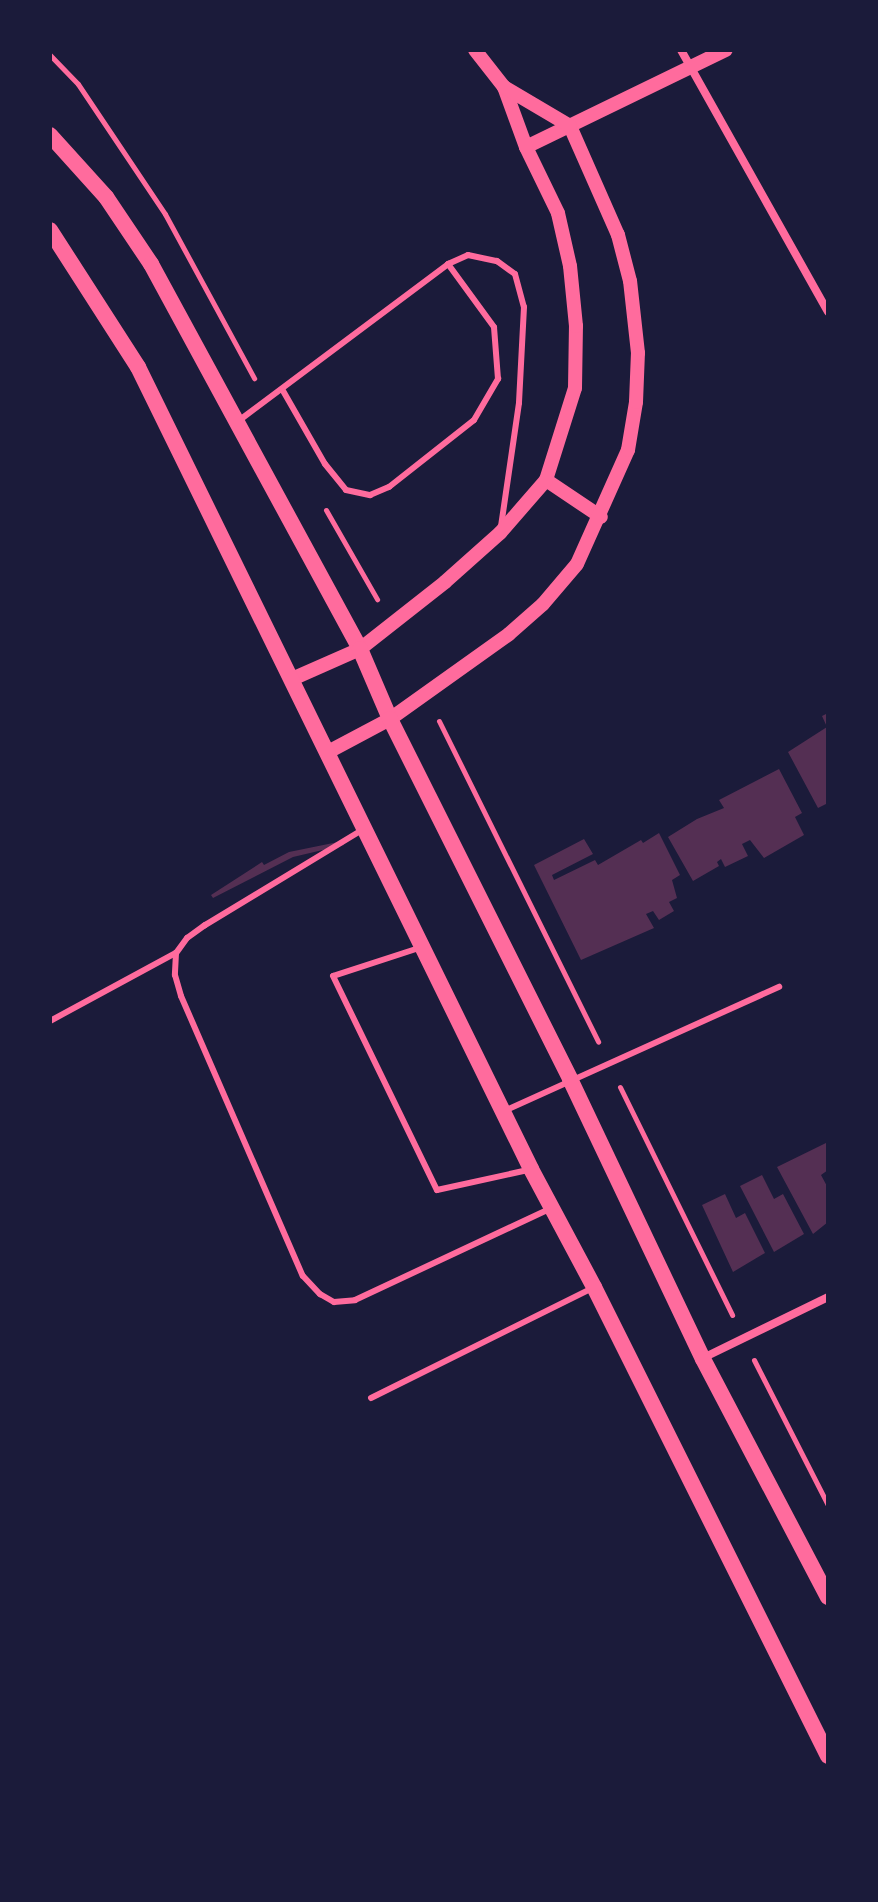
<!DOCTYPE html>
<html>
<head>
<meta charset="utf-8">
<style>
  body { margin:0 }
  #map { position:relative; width:878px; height:1902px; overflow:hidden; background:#1b1b3a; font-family:Rubik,sans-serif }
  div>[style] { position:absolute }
  .building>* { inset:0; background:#542f53 }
  .path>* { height:5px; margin:-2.5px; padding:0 2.5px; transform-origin:2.5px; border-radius:2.5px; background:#ff6b9d }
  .service>* { height:6px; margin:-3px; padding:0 3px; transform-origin:3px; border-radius:3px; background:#ff6b9d }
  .minor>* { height:8px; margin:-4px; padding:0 4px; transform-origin:4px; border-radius:4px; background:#ff6b9d }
  .tertiary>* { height:14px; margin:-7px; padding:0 7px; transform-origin:7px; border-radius:7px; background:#ff6b9d }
  .secondary>* { height:16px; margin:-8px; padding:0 8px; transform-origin:8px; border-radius:8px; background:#ff6b9d }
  span { translate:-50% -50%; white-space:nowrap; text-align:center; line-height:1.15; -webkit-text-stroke:8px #1b1b3a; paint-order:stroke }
  .frame { position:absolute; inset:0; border:52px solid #1b1b3a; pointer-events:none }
</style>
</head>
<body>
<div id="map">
  <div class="building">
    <i style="clip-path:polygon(828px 713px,828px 803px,818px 808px,788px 752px,827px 727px,822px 716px)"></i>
    <i style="clip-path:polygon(779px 769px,802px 813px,795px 817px,804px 835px,764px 858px,750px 840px,742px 844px,748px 856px,725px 867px,721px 859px,717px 862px,719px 866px,693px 881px,668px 837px,697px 819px,724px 808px,719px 800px)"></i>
    <i style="clip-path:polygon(659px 833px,680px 875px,672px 880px,677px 898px,669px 902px,674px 911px,659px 920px,653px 911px,646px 914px,654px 928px,581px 960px,534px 865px,584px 839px,593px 854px,552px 875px,554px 880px,595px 860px,598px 865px,641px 840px,643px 843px)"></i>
    <i style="clip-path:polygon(343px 841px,344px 845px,293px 857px,213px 898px,211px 895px,262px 862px,264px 865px,289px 852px)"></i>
    <i style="clip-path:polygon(828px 1142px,828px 1170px,821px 1175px,828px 1188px,828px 1222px,813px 1234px,777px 1167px)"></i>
    <i style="clip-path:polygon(762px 1175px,774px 1199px,783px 1194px,804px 1234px,774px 1252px,740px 1186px)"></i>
    <i style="clip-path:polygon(725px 1194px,736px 1218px,745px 1213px,765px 1253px,733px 1272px,702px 1205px)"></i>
  </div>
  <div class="path">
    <i style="left:50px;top:55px;width:40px;rotate:46deg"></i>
    <i style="left:78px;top:84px;width:156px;rotate:56.2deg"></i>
    <i style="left:165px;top:214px;width:187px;rotate:61.5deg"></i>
    <i style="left:326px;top:510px;width:103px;rotate:60.2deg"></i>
    <i style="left:439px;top:721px;width:358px;rotate:63.6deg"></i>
    <i style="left:620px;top:1087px;width:254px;rotate:63.8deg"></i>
    <i style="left:754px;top:1360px;width:163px;rotate:63deg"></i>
  </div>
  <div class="service">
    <i style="left:282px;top:389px;width:86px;rotate:60.2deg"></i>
    <i style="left:325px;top:464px;width:33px;rotate:51deg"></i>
    <i style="left:346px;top:490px;width:25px;rotate:12deg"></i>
    <i style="left:370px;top:495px;width:21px;rotate:-23deg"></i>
    <i style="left:389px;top:487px;width:108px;rotate:-38.2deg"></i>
    <i style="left:474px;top:420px;width:48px;rotate:-59.7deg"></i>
    <i style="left:498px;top:379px;width:52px;rotate:-94.4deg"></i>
    <i style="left:494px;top:327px;width:78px;rotate:-126.1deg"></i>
    <i style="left:237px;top:422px;width:264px;rotate:-36.8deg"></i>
    <i style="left:448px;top:264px;width:22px;rotate:-24deg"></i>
    <i style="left:468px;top:255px;width:30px;rotate:12deg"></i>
    <i style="left:497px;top:261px;width:22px;rotate:36deg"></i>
    <i style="left:515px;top:274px;width:34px;rotate:75deg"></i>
    <i style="left:524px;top:307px;width:96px;rotate:93deg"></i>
    <i style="left:519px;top:403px;width:124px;rotate:98.3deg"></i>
    <i style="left:362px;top:830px;width:184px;rotate:148.8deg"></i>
    <i style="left:205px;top:925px;width:22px;rotate:144deg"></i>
    <i style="left:187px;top:938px;width:19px;rotate:126deg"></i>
    <i style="left:176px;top:953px;width:22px;rotate:93deg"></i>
    <i style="left:175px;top:975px;width:22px;rotate:74deg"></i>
    <i style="left:181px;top:996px;width:305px;rotate:66.5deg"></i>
    <i style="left:303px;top:1276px;width:25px;rotate:47deg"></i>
    <i style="left:320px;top:1294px;width:16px;rotate:30deg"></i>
    <i style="left:334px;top:1302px;width:21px;rotate:-5deg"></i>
    <i style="left:355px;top:1300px;width:217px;rotate:-25.1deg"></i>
    <i style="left:419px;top:948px;width:90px;rotate:162deg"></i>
    <i style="left:333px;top:976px;width:238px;rotate:64.1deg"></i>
    <i style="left:437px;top:1190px;width:93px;rotate:-12.4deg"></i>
    <i style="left:50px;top:1021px;width:143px;rotate:-28.4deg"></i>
    <i style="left:504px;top:1111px;width:302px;rotate:-24.3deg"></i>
    <i style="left:371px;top:1398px;width:246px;rotate:-26.4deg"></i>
  </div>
  <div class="minor">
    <i style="left:681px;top:50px;width:300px;rotate:60.7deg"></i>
    <i style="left:703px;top:1358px;width:139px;rotate:-26deg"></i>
  </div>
  <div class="tertiary">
    <i style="left:526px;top:147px;width:222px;rotate:-25.9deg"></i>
    <i style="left:546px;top:480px;width:66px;rotate:33.9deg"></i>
    <i style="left:292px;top:679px;width:74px;rotate:-23.8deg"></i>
    <i style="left:360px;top:649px;width:108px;rotate:-38.2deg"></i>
    <i style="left:445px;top:582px;width:74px;rotate:-41.7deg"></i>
    <i style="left:500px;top:533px;width:70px;rotate:-49deg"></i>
    <i style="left:546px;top:480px;width:96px;rotate:-72.5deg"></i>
    <i style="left:575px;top:388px;width:62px;rotate:-89.1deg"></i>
    <i style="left:576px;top:326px;width:60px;rotate:-95.7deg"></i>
    <i style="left:570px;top:266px;width:54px;rotate:-102.8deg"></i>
    <i style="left:558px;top:213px;width:73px;rotate:-115.9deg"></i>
    <i style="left:526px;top:147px;width:64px;rotate:-110.1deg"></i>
    <i style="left:504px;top:87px;width:47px;rotate:-128.1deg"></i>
    <i style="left:328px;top:752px;width:70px;rotate:-28deg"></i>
    <i style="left:390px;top:719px;width:146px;rotate:-35.5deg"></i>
    <i style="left:509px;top:634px;width:45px;rotate:-41.4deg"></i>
    <i style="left:543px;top:604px;width:52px;rotate:-49.6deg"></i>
    <i style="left:577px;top:564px;width:125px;rotate:-65.9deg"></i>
    <i style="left:628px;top:450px;width:49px;rotate:-80.5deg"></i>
    <i style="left:636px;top:402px;width:49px;rotate:-87.7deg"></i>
    <i style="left:638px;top:353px;width:72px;rotate:-96.3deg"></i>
    <i style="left:630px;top:281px;width:48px;rotate:-104.6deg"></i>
    <i style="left:618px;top:235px;width:119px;rotate:-113.8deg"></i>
    <i style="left:570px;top:126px;width:77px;rotate:-149.4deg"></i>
  </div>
  <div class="secondary">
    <i style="left:50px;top:135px;width:84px;rotate:47.9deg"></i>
    <i style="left:106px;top:197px;width:81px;rotate:56.1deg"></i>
    <i style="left:151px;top:264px;width:438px;rotate:61.5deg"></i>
    <i style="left:360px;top:649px;width:76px;rotate:66.8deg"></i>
    <i style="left:390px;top:719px;width:402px;rotate:63.4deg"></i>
    <i style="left:570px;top:1079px;width:310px;rotate:64.6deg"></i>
    <i style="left:703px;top:1359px;width:269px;rotate:62.3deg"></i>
    <i style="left:50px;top:230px;width:163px;rotate:57.3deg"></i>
    <i style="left:138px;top:367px;width:893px;rotate:63.89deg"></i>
    <i style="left:531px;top:1169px;width:134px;rotate:61.9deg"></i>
    <i style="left:594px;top:1287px;width:524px;rotate:63.48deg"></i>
  </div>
  <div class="frame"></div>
</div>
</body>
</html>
